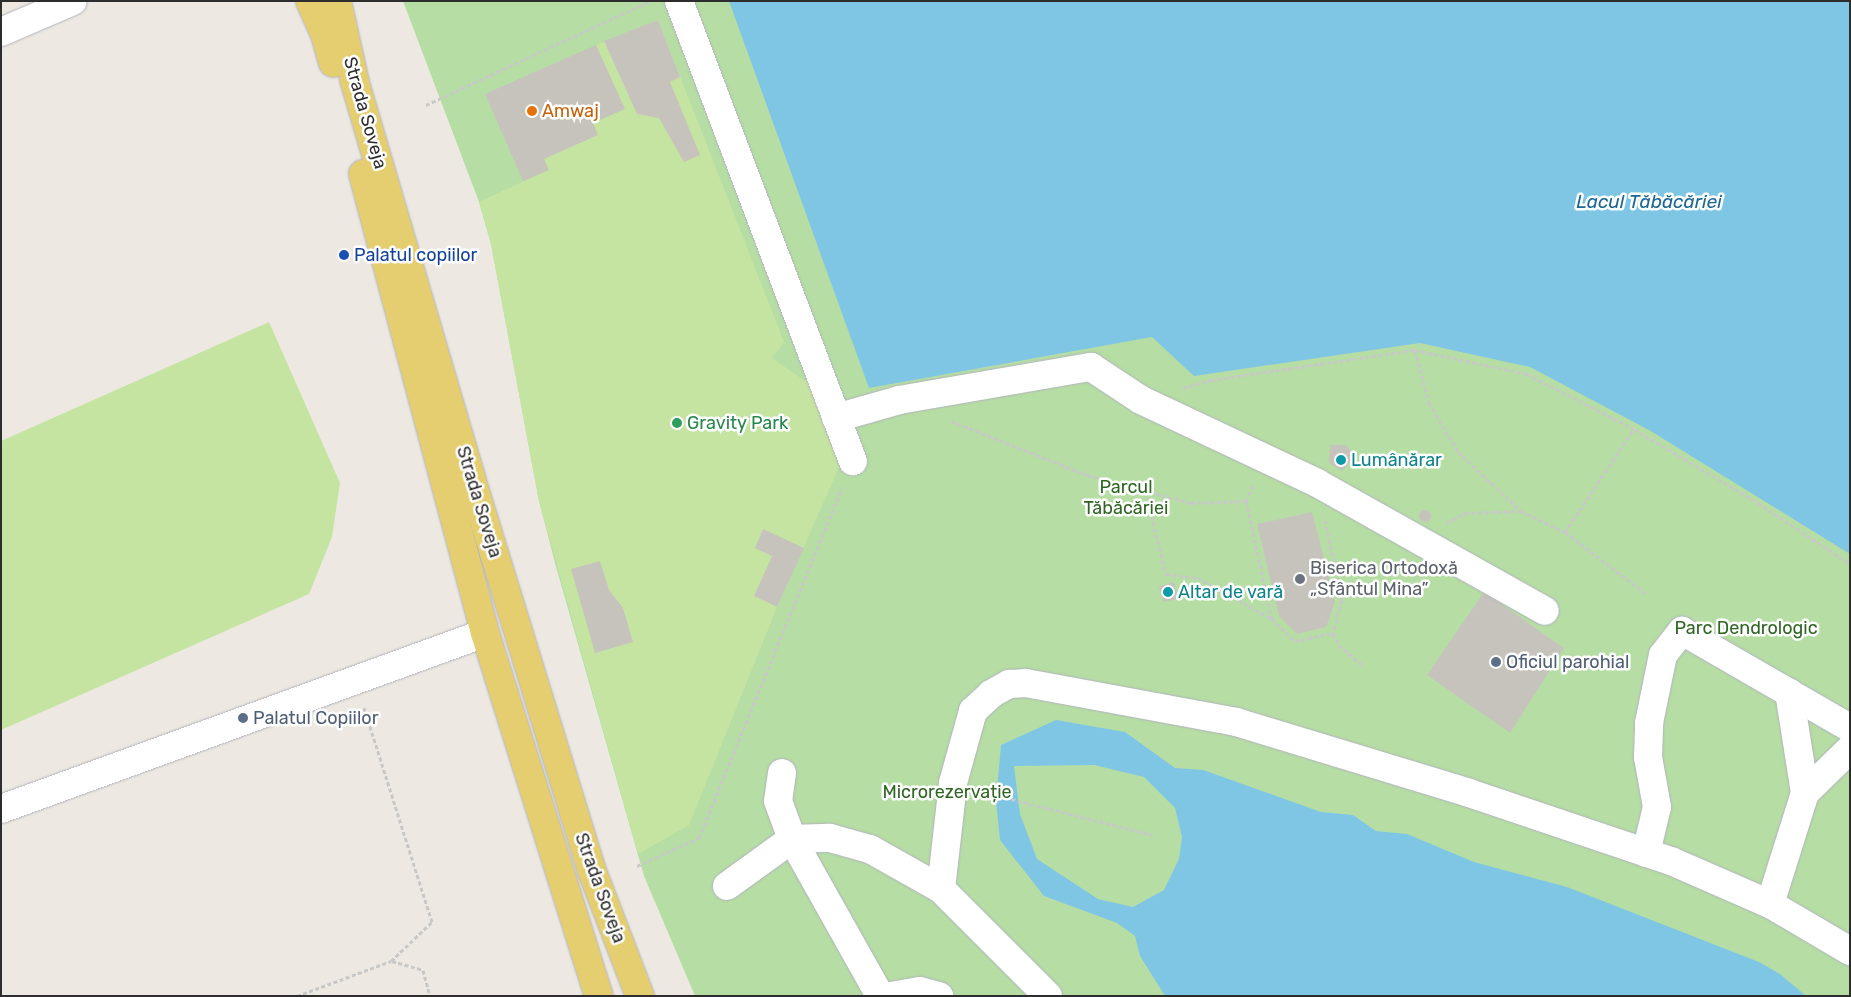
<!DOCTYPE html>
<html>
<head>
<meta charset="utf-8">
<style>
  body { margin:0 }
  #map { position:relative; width:1851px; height:997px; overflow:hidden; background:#ede9e2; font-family:Rubik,sans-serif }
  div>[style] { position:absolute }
  .green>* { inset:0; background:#b6dea4 }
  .pitch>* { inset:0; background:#c5e4a1 }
  .water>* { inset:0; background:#7fc6e5 }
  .building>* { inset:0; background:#c6c3bd }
  .round { border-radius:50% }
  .path>* { height:3px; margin-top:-1.5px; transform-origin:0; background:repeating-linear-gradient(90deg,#c8c8c8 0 4px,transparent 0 6.5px) }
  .roads { filter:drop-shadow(0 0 1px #b2b3bc) drop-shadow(0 0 1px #b2b3bc) }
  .minor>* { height:28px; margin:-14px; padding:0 14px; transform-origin:14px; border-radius:14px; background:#fff }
  .major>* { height:28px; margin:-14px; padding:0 14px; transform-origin:14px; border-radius:14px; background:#e5ce6f }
  .dots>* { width:14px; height:14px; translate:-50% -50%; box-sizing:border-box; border:2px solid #fff; border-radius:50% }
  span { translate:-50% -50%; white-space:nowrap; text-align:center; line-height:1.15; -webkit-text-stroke:5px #fff; paint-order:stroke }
  .food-label { font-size:18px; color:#c56008 }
  .left { translate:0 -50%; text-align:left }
  .street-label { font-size:18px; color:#2d2d2d }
  .transit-label { font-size:18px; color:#164399 }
  .leisure-label { font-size:18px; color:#27864d }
  .culture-label { font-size:18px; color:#0d838f }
  .park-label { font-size:18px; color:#2e6622 }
  .worship-label { font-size:18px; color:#5b616d }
  .service-label { font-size:18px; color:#4e5e75 }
  .water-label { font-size:19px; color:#1b6694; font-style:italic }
  .frame { position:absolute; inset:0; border:2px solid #2d2d2d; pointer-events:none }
</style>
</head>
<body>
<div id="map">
  <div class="green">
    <i style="clip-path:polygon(403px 1px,1850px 1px,1850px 996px,695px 996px,644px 876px,555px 563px,539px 501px,491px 244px,479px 202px)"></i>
  </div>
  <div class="pitch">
    <i style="clip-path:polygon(658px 20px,784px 342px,772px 358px,802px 379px,817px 385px,842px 461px,777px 607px,689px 825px,638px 854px,539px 501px,491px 244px,479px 202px,548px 170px,544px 159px,593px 123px,624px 109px,596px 45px)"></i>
    <i style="clip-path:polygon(269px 322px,340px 483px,332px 537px,309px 594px,1px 730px,1px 441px)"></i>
  </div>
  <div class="water">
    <i style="clip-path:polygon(729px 1px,1850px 1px,1850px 554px,1649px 430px,1530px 367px,1420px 343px,1194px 376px,1152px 337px,869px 388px)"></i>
    <i style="clip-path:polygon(evenodd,1056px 720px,1125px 732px,1175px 768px,1203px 770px,1321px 812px,1353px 815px,1376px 831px,1407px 834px,1474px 862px,1567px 887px,1759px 962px,1780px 974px,1806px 996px,1165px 996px,1140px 956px,1135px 936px,1117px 923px,1044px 896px,1000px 840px,996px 801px,1001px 745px,1056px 720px,1094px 765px,1144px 777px,1175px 808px,1182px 837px,1179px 859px,1164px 890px,1133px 907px,1098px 899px,1037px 859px,1020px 814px,1014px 766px,1094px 765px)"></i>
  </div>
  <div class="building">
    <i style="clip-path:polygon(658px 20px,680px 77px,670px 82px,700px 155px,684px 162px,659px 118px,637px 114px,604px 41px)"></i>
    <i style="clip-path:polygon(596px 45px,625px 109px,593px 123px,598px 135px,544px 159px,549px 170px,523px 181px,485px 94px)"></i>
    <i style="clip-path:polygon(1330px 445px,1346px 445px,1356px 456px,1342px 471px,1329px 463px)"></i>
    <i class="round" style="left:1419px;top:510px;width:12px;height:12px"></i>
    <i style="clip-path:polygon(1312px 512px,1335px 602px,1326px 627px,1297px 634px,1279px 616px,1257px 524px)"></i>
    <i style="clip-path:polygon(763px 529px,804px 548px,777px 607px,754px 596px,772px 556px,755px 548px)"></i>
    <i style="clip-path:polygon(600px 561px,609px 590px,623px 608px,633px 642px,595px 653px,571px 569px)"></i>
    <i style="clip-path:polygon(1174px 582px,1178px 599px,1163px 602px,1159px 586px)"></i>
    <i style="clip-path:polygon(1484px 592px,1564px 648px,1510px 733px,1427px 675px)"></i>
  </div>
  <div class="path">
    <i style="left:426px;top:105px;width:247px;rotate:-24.9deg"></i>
    <i style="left:1415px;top:350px;width:55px;rotate:75.2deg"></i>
    <i style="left:1429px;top:403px;width:57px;rotate:59.4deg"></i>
    <i style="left:1458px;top:452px;width:85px;rotate:43.1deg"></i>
    <i style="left:1183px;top:388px;width:29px;rotate:-16deg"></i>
    <i style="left:1211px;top:380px;width:206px;rotate:-8.4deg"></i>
    <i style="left:1415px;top:350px;width:115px;rotate:12.1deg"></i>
    <i style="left:1527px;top:374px;width:120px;rotate:27.2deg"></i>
    <i style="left:1634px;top:429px;width:144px;rotate:30.8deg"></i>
    <i style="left:1758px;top:503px;width:110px;rotate:33.5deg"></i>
    <i style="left:951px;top:421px;width:146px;rotate:21.7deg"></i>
    <i style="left:1087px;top:475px;width:108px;rotate:15.1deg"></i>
    <i style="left:1191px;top:503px;width:55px;rotate:-2.1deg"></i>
    <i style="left:1246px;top:501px;width:121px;rotate:77.6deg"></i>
    <i style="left:1272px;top:619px;width:32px;rotate:44deg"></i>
    <i style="left:1295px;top:641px;width:39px;rotate:-12deg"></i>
    <i style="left:1148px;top:491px;width:31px;rotate:81deg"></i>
    <i style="left:1153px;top:522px;width:54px;rotate:76deg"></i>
    <i style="left:1166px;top:574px;width:32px;rotate:7deg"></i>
    <i style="left:1198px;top:578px;width:85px;rotate:29deg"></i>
    <i style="left:1246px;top:501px;width:20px;rotate:-66deg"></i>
    <i style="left:1325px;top:520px;width:82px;rotate:78deg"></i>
    <i style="left:1342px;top:600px;width:34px;rotate:105deg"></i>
    <i style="left:1333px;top:633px;width:13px;rotate:63deg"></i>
    <i style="left:1339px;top:645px;width:33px;rotate:41deg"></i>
    <i style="left:1446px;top:523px;width:21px;rotate:-28deg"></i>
    <i style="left:1465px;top:513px;width:56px;rotate:-2deg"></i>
    <i style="left:1521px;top:511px;width:49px;rotate:25.5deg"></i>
    <i style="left:1565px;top:532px;width:102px;rotate:37.4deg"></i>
    <i style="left:1565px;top:532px;width:124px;rotate:-56.2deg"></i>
    <i style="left:980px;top:791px;width:178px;rotate:14.3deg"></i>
    <i style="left:637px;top:866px;width:68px;rotate:-24.3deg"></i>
    <i style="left:699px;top:838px;width:379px;rotate:-67.8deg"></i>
    <i style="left:392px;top:961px;width:32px;rotate:16deg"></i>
    <i style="left:423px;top:970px;width:27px;rotate:75deg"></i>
    <i style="left:297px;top:996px;width:100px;rotate:-20.4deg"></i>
    <i style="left:391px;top:961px;width:57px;rotate:-43.6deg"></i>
    <i style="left:432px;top:922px;width:225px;rotate:-107.6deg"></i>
  </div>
  <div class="roads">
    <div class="minor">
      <i style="left:679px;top:1px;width:492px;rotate:69.3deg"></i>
      <i style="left:1px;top:32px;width:78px;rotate:-23.3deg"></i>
      <i style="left:836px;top:418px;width:66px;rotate:-15.9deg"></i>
      <i style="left:899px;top:400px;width:195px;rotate:-9.8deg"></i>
      <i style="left:1091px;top:367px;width:60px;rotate:33.4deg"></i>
      <i style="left:1141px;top:400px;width:195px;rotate:25.2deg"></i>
      <i style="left:1317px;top:483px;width:261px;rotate:29.3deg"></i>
      <i style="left:782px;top:773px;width:28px;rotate:98deg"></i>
      <i style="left:778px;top:801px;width:40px;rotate:69.8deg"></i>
      <i style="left:792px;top:839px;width:180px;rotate:60.7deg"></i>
      <i style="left:1805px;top:793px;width:63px;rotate:-44.4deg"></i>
      <i style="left:1px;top:809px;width:515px;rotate:-19.98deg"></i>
      <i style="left:1646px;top:853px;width:47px;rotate:-76.6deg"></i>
      <i style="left:1657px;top:807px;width:51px;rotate:-100.2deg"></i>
      <i style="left:1648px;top:757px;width:34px;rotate:-88deg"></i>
      <i style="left:1649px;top:723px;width:69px;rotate:-78.4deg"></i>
      <i style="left:1663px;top:655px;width:31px;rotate:-52deg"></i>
      <i style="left:1682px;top:631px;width:194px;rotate:30deg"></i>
      <i style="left:727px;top:886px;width:80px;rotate:-35.9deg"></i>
      <i style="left:792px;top:839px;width:38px;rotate:-2deg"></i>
      <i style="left:830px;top:838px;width:41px;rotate:15.4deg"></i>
      <i style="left:870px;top:849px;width:81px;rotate:29.4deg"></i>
      <i style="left:1770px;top:904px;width:116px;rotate:-72.5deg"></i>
      <i style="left:1805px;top:793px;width:102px;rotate:-99deg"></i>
      <i style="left:891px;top:996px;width:29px;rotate:-10deg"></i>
      <i style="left:920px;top:991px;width:20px;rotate:15deg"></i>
      <i style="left:1048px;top:996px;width:151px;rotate:-135deg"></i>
      <i style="left:941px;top:889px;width:107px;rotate:-83.5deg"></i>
      <i style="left:953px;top:783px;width:75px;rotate:-74.5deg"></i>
      <i style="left:973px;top:711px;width:25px;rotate:-43deg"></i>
      <i style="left:991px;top:694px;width:21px;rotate:-29deg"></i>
      <i style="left:1009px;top:684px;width:17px;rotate:-3deg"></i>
      <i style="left:1026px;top:683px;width:214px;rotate:10.5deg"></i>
      <i style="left:1236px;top:722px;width:244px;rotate:16.9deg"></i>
      <i style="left:1469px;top:793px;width:213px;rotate:18.6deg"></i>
      <i style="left:1671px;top:861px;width:108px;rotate:23.5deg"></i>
      <i style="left:1770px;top:904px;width:93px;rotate:30.4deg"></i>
    </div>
    <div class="major">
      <i style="left:310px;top:1px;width:37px;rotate:66deg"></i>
      <i style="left:325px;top:35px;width:29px;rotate:74deg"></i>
      <i style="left:337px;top:1px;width:84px;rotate:77.6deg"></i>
      <i style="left:355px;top:83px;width:412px;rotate:73.6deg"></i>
      <i style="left:471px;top:478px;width:411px;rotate:72.9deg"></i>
      <i style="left:592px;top:871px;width:134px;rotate:69deg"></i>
      <i style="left:363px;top:174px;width:475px;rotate:75.1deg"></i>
      <i style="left:485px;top:633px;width:380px;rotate:72.6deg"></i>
    </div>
  </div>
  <div class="dots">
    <i style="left:532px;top:111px;background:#e8710a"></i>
    <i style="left:344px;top:255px;background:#1a4fb4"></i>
    <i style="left:677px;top:423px;background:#2e9e5b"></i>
    <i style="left:1341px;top:460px;background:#0f9aa8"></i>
    <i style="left:1300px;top:579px;background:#6b7280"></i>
    <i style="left:1168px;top:592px;background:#0f9aa8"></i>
    <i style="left:1496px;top:662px;background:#5c6f8a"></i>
    <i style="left:243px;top:718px;background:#5c6f8a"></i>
  </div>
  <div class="food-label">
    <span class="left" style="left:542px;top:111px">Amwaj</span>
  </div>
  <div class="street-label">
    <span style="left:365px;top:113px;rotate:74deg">Strada Soveja</span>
    <span style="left:479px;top:502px;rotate:73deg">Strada Soveja</span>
    <span style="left:600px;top:888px;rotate:70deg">Strada Soveja</span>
  </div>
  <div class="transit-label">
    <span class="left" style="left:354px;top:255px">Palatul copiilor</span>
  </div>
  <div class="leisure-label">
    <span class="left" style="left:687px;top:423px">Gravity Park</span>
  </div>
  <div class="culture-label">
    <span class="left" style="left:1351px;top:460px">Lumânărar</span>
    <span class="left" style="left:1178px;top:592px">Altar de vară</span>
  </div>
  <div class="park-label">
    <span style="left:1126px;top:498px">Parcul<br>Tăbăcăriei</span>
    <span style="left:1746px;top:628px">Parc Dendrologic</span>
    <span style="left:947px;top:792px">Microrezervație</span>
  </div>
  <div class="worship-label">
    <span class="left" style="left:1310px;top:579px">Biserica Ortodoxă<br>„Sfântul Mina”</span>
  </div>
  <div class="service-label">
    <span class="left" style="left:1506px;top:662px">Oficiul parohial</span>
    <span class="left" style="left:253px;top:718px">Palatul Copiilor</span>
  </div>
  <div class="water-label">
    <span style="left:1649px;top:202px">Lacul Tăbăcăriei</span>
  </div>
  <div class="frame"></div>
</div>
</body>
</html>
